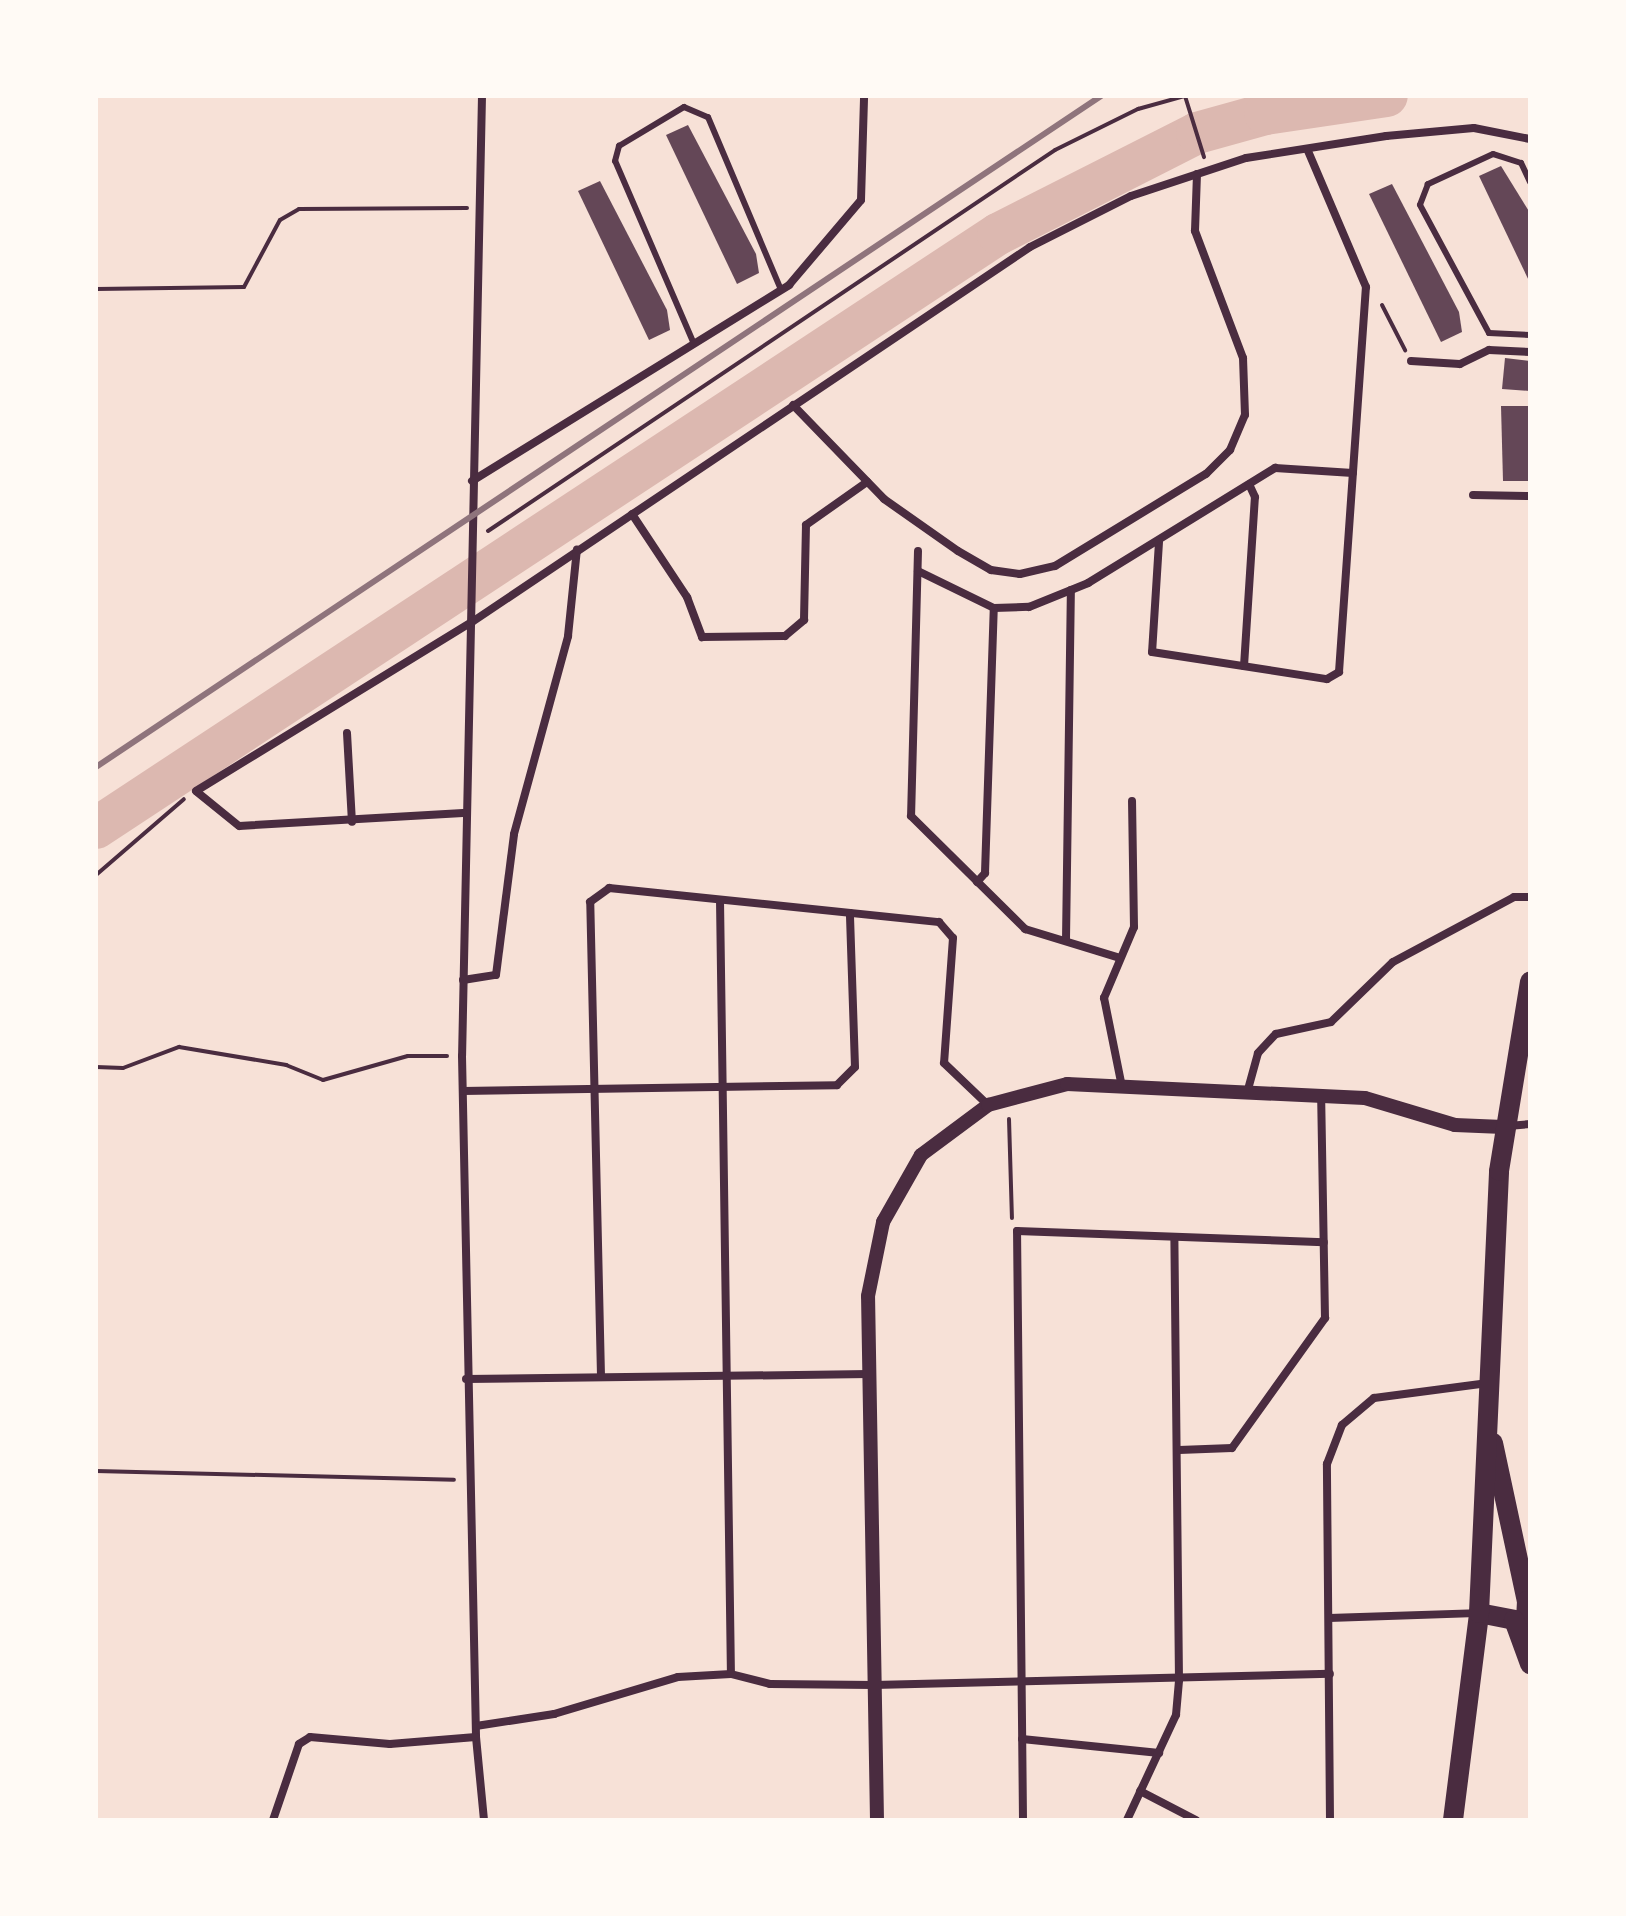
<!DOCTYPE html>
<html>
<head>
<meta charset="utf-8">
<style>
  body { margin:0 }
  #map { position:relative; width:1626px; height:1916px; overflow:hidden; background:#f7e1d7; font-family:Helvetica,sans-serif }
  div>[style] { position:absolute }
  .river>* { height:42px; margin:-21px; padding:0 21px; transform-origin:21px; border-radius:21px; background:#dcb8b0 }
  .building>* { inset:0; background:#644757 }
  .path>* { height:4px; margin:-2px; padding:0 2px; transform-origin:2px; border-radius:2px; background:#4a2c40 }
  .service>* { height:6px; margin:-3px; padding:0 3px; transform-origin:3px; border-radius:3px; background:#4a2c40 }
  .minor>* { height:8px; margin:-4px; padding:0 4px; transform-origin:4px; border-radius:4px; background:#4a2c40 }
  .tertiary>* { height:14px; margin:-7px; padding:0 7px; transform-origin:7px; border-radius:7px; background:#4a2c40 }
  .primary>* { height:20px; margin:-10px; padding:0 10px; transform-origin:10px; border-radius:10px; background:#4a2c40 }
  .rail>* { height:6px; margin:-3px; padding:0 3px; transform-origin:3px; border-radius:3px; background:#8f747c }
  span { translate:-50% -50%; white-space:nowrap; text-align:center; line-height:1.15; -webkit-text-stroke:8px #fffaf5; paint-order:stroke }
  .frame { position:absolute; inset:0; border:98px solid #fffaf5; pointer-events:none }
</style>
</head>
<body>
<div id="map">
  <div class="river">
    <i style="left:96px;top:828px;width:1080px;rotate:-33.37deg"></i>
    <i style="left:998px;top:234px;width:223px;rotate:-26.9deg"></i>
    <i style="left:1197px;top:133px;width:71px;rotate:-15.6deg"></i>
    <i style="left:1265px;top:114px;width:123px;rotate:-8.4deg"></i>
  </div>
  <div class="building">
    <i style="clip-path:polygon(688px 125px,756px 254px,759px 273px,737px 284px,666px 135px)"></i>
    <i style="clip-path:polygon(1501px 166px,1530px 213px,1530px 283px,1479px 176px)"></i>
    <i style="clip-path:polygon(600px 181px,667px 310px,670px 330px,649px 340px,578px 191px)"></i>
    <i style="clip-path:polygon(1392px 184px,1459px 312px,1462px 332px,1441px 342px,1369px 194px)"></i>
    <i style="clip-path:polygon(1505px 358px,1530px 361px,1530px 391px,1502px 389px)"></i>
    <i style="clip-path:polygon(1501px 406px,1530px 406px,1530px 481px,1503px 481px)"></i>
  </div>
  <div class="path">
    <i style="left:1185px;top:96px;width:64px;rotate:72.7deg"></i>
    <i style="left:96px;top:289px;width:148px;rotate:-0.8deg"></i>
    <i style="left:244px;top:287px;width:76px;rotate:-61.8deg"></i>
    <i style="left:280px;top:220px;width:22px;rotate:-30deg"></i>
    <i style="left:299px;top:209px;width:168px;rotate:-0.3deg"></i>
    <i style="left:1382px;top:305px;width:51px;rotate:62.9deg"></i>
    <i style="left:488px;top:531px;width:683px;rotate:-33.9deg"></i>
    <i style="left:1055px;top:150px;width:93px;rotate:-26.3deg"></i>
    <i style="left:1138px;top:109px;width:49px;rotate:-15.5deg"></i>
    <i style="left:96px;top:875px;width:116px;rotate:-40.8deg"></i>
    <i style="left:96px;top:1067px;width:27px;rotate:2deg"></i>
    <i style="left:123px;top:1068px;width:60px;rotate:-20.6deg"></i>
    <i style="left:179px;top:1047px;width:109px;rotate:9.5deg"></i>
    <i style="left:286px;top:1065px;width:40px;rotate:22deg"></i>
    <i style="left:323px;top:1080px;width:88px;rotate:-15.8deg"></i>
    <i style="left:408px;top:1056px;width:39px"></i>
    <i style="left:1009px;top:1119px;width:99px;rotate:88.3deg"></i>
    <i style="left:96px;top:1471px;width:358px;rotate:1.4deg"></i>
  </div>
  <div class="service">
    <i style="left:1530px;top:182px;width:21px;rotate:-115deg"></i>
    <i style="left:1521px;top:163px;width:29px;rotate:-162deg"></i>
    <i style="left:1493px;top:154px;width:72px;rotate:155.2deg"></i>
    <i style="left:1428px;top:184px;width:22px;rotate:111deg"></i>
    <i style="left:1420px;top:205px;width:145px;rotate:61.7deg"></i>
    <i style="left:1489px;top:333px;width:41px;rotate:2.8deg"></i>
    <i style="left:694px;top:344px;width:199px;rotate:-113.3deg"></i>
    <i style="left:615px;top:161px;width:16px;rotate:-75deg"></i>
    <i style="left:619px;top:146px;width:76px;rotate:-31deg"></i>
    <i style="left:684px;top:107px;width:26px;rotate:23deg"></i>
    <i style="left:708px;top:117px;width:188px;rotate:67.1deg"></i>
  </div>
  <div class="minor">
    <i style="left:482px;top:96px;width:960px;rotate:91.19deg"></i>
    <i style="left:462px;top:1056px;width:681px;rotate:88.82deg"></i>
    <i style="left:476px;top:1737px;width:83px;rotate:84.5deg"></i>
    <i style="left:1411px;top:361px;width:49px;rotate:3.5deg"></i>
    <i style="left:1460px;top:364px;width:32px;rotate:-26deg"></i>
    <i style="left:1489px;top:350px;width:41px;rotate:2.8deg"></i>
    <i style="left:793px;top:405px;width:131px;rotate:45.9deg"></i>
    <i style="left:884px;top:499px;width:90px;rotate:35.1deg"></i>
    <i style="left:958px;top:551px;width:38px;rotate:30deg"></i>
    <i style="left:991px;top:570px;width:29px;rotate:8deg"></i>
    <i style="left:1020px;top:574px;width:36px;rotate:-13deg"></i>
    <i style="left:1055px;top:566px;width:177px;rotate:-31.4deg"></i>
    <i style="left:1206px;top:474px;width:34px;rotate:-45deg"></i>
    <i style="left:1230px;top:450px;width:38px;rotate:-67deg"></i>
    <i style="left:1245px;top:415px;width:57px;rotate:-92deg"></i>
    <i style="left:1243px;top:358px;width:136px;rotate:-110.7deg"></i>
    <i style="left:1195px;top:231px;width:57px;rotate:-88deg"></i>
    <i style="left:472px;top:481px;width:373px;rotate:-31.7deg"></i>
    <i style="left:789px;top:285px;width:111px;rotate:-49.7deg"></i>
    <i style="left:861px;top:200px;width:104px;rotate:-88.3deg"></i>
    <i style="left:1473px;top:495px;width:57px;rotate:1deg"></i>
    <i style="left:632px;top:514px;width:100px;rotate:56.5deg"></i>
    <i style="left:687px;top:597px;width:43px;rotate:69.4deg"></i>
    <i style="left:702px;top:637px;width:83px;rotate:-0.7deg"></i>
    <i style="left:785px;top:636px;width:25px;rotate:-40deg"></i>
    <i style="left:804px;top:620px;width:95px;rotate:-88.8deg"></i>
    <i style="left:806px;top:525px;width:75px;rotate:-35.2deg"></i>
    <i style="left:1159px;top:542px;width:110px;rotate:93.6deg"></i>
    <i style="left:1152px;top:652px;width:177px;rotate:8.8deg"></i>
    <i style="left:1327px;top:679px;width:14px;rotate:-30deg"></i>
    <i style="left:1339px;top:672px;width:386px;rotate:-86deg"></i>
    <i style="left:1366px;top:287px;width:150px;rotate:-113.1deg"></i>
    <i style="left:918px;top:551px;width:265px;rotate:91.5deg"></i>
    <i style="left:911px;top:816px;width:161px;rotate:44.7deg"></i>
    <i style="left:1025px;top:929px;width:99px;rotate:17deg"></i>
    <i style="left:918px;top:571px;width:85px;rotate:26deg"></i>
    <i style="left:994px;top:608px;width:35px;rotate:-2deg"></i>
    <i style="left:1029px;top:607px;width:64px;rotate:-22.1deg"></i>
    <i style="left:1088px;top:583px;width:220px;rotate:-31.6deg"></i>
    <i style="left:1275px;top:468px;width:78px;rotate:3.7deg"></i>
    <i style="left:1244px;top:666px;width:169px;rotate:-86.3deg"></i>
    <i style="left:1255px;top:497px;width:14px;rotate:-115deg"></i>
    <i style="left:347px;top:733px;width:89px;rotate:86.8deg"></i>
    <i style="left:463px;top:813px;width:224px;rotate:176.7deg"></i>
    <i style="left:239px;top:826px;width:55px;rotate:-140.9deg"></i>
    <i style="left:196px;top:791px;width:324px;rotate:-31.5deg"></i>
    <i style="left:472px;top:622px;width:672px;rotate:-33.9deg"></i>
    <i style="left:1030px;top:247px;width:113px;rotate:-26.8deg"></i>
    <i style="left:1131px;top:196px;width:121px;rotate:-18.3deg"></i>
    <i style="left:1246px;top:158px;width:142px;rotate:-8.9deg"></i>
    <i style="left:1386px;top:136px;width:88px;rotate:-5.2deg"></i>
    <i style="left:1474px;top:128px;width:57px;rotate:11.1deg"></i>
    <i style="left:977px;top:882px;width:12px;rotate:-48deg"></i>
    <i style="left:985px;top:873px;width:265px;rotate:-88.1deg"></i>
    <i style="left:720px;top:900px;width:774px;rotate:89.19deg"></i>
    <i style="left:1066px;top:940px;width:350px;rotate:-89.2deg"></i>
    <i style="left:463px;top:980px;width:33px;rotate:-9deg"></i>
    <i style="left:496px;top:975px;width:142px;rotate:-82.7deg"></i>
    <i style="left:514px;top:834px;width:205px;rotate:-74.7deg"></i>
    <i style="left:568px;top:636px;width:87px;rotate:-84.1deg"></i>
    <i style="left:1122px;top:1087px;width:91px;rotate:-101.4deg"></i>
    <i style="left:1104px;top:998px;width:77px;rotate:-67.1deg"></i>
    <i style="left:1134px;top:927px;width:126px;rotate:-90.9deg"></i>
    <i style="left:463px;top:1091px;width:374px;rotate:-0.9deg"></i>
    <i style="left:837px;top:1085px;width:25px;rotate:-45deg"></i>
    <i style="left:855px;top:1067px;width:154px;rotate:-91.9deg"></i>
    <i style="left:1247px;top:1093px;width:41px;rotate:-74.6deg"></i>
    <i style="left:1258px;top:1053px;width:26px;rotate:-47deg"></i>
    <i style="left:1276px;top:1034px;width:56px;rotate:-12.3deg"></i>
    <i style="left:1331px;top:1022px;width:86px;rotate:-44.1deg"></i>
    <i style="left:1393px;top:962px;width:137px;rotate:-28.2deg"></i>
    <i style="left:1514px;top:897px;width:16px"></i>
    <i style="left:1508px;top:1126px;width:22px;rotate:-5deg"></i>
    <i style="left:601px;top:1376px;width:474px;rotate:-91.3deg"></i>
    <i style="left:590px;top:902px;width:24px;rotate:-36deg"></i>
    <i style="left:609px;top:888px;width:332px;rotate:5.9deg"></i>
    <i style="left:939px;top:922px;width:21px;rotate:49deg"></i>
    <i style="left:953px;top:938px;width:125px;rotate:94.1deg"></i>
    <i style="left:944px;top:1063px;width:61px;rotate:43.7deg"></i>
    <i style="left:466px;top:1379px;width:403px;rotate:-0.7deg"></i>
    <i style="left:1179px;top:1450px;width:53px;rotate:-2.2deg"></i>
    <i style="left:1232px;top:1448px;width:160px;rotate:-54.4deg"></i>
    <i style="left:1325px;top:1318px;width:222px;rotate:-91deg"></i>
    <i style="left:1329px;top:1618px;width:147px;rotate:-1.9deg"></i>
    <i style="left:476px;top:1726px;width:79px;rotate:-8.7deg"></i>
    <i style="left:554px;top:1714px;width:129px;rotate:-16.6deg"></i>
    <i style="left:678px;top:1677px;width:53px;rotate:-3.2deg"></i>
    <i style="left:731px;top:1674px;width:40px;rotate:14.4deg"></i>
    <i style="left:770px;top:1684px;width:104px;rotate:0.6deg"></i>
    <i style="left:874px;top:1685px;width:456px;rotate:-1.4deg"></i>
    <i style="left:1022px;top:1739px;width:138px;rotate:5.8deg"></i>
    <i style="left:1140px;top:1791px;width:63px;rotate:27.4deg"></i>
    <i style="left:273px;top:1820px;width:80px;rotate:-71.1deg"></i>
    <i style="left:299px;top:1744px;width:13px;rotate:-32deg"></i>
    <i style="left:310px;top:1737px;width:80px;rotate:5deg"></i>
    <i style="left:390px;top:1744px;width:86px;rotate:-4.7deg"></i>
    <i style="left:1023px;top:1820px;width:589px;rotate:-90.58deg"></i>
    <i style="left:1017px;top:1231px;width:307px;rotate:2.1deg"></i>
    <i style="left:1127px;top:1820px;width:116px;rotate:-65deg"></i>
    <i style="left:1176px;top:1715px;width:35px;rotate:-85deg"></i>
    <i style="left:1179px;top:1680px;width:443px;rotate:-90.6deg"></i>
    <i style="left:1330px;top:1820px;width:356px;rotate:-90.5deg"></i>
    <i style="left:1327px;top:1464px;width:42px;rotate:-69deg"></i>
    <i style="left:1342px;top:1425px;width:42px;rotate:-40.2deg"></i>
    <i style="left:1374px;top:1398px;width:115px;rotate:-7.5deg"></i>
  </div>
  <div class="tertiary">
    <i style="left:877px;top:1820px;width:524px;rotate:-90.98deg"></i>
    <i style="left:868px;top:1296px;width:76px;rotate:-78.5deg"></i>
    <i style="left:883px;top:1222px;width:77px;rotate:-60.4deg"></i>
    <i style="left:921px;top:1155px;width:84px;rotate:-36.7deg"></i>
    <i style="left:988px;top:1105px;width:82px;rotate:-14.9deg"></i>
    <i style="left:1067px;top:1084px;width:298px;rotate:2.7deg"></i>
    <i style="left:1365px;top:1098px;width:94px;rotate:16.7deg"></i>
    <i style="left:1455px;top:1125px;width:48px;rotate:2.4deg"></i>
  </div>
  <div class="primary">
    <i style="left:1493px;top:1443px;width:162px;rotate:77.9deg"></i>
    <i style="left:1527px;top:1601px;width:36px;rotate:93deg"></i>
    <i style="left:1479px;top:1613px;width:36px;rotate:11deg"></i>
    <i style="left:1514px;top:1620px;width:47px;rotate:70deg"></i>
    <i style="left:1453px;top:1820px;width:209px;rotate:-82.8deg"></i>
    <i style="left:1479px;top:1613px;width:442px;rotate:-87.4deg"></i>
    <i style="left:1499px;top:1171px;width:192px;rotate:-80.7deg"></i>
  </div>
  <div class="rail">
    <i style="left:96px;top:767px;width:1208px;rotate:-33.73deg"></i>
  </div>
  <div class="frame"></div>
</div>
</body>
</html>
